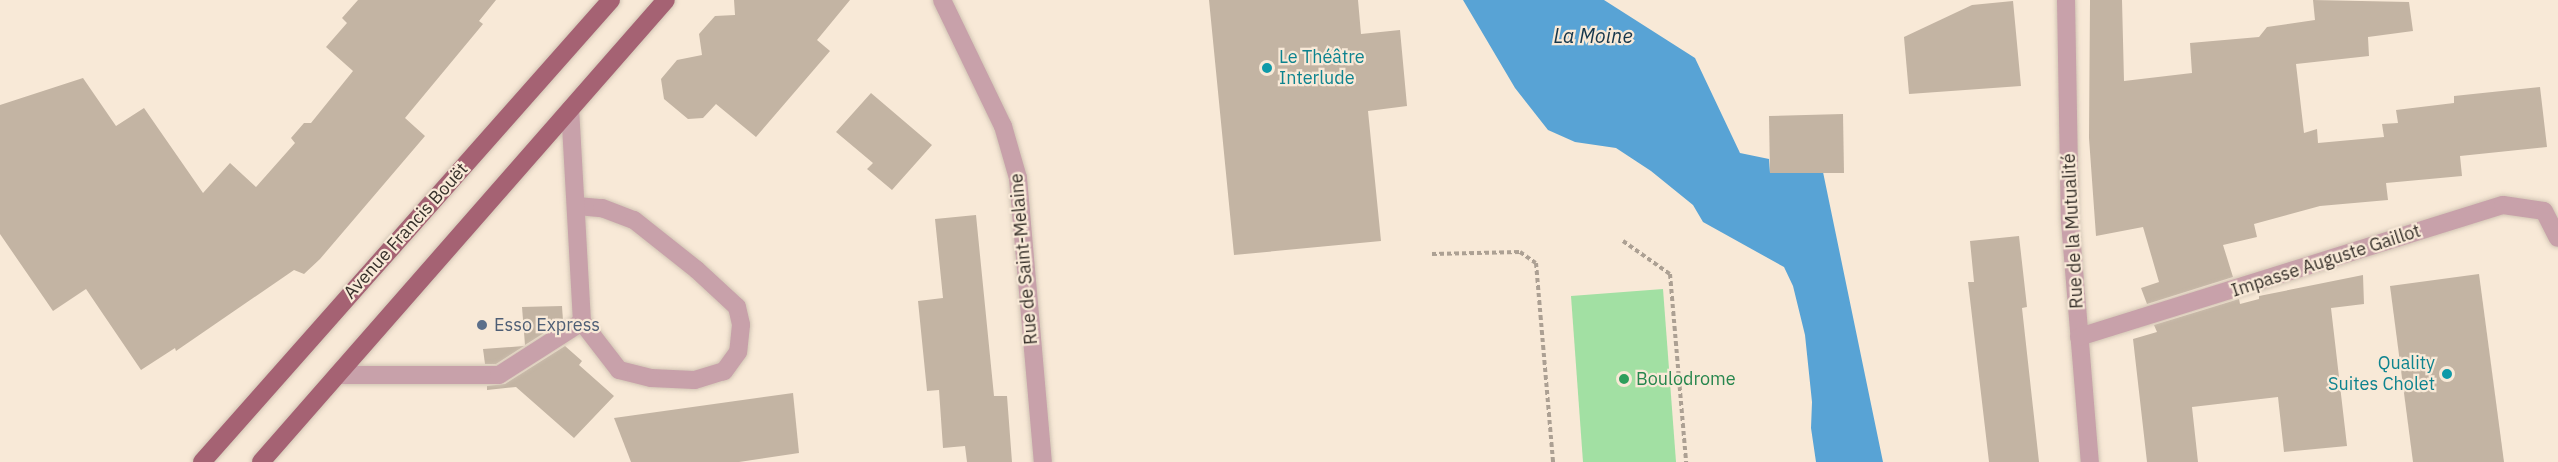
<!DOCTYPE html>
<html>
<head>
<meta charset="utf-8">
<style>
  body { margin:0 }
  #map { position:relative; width:2558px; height:462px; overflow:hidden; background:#f8e9d7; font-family:"IBM Plex Sans",sans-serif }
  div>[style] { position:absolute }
  .green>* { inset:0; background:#a2e0a3 }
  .water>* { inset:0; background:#58a3d5 }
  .building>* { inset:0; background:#c3b4a3 }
  .path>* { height:4px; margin-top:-2px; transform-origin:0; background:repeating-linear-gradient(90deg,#aca093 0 4.5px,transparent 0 7.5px) }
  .roads { filter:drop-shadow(0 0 2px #d1c4b4) drop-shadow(0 0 2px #d1c4b4) }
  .minor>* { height:18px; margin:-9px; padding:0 9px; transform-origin:9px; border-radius:9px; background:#c8a1aa }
  .major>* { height:18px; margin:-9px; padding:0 9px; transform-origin:9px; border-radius:9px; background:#a56273 }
  .dots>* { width:16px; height:16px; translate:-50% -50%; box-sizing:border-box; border:3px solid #f8e9d7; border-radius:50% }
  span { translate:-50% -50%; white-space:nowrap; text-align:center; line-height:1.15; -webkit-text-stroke:4.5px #f8e9d7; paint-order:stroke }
  .culture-label { font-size:18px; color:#0d838f }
  .left { translate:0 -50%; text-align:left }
  .right { translate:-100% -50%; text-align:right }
  .street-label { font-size:18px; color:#36302a }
  .service-label { font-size:18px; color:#4e5e75 }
  .leisure-label { font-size:18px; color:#27864d }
  .water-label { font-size:20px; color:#16374c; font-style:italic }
</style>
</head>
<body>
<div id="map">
  <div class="green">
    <i style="clip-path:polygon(1663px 289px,1676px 462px,1583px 462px,1571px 296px)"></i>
  </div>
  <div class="water">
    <i style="clip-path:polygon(1463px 0,1604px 0,1695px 58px,1740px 153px,1769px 159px,1770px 173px,1823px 172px,1883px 462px,1816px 462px,1811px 428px,1812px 402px,1805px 335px,1793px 286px,1784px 267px,1703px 222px,1693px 205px,1651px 171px,1616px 148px,1575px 142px,1548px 130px,1515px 88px)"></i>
  </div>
  <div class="building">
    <i style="clip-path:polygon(358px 0,496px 0,479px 21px,483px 24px,405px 118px,425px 136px,320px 259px,304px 274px,294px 270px,176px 351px,175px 348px,141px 370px,86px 289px,53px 311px,0 234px,0 105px,83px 78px,116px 126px,144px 108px,203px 193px,230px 163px,256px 187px,295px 143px,291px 138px,304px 123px,311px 123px,353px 71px,326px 47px,347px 23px,342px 18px)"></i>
    <i style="clip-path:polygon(734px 0,850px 0,817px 40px,830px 51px,756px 137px,716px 104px,703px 118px,688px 119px,664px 99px,661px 79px,677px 60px,702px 55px,699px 34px,715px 16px,735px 15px)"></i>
    <i style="clip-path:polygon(1209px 0,1358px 0,1361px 34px,1400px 30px,1407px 106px,1368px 111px,1381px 241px,1234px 255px)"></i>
    <i style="clip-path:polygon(2090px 0,2122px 0,2124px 81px,2192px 73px,2190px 43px,2259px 37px,2267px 27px,2315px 20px,2313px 0,2409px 2px,2413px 31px,2368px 37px,2369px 56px,2296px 64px,2304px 133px,2317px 129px,2318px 143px,2384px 137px,2382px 124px,2398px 123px,2396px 110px,2454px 103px,2454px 96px,2540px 87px,2547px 147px,2460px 156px,2462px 176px,2386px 183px,2388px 200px,2320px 206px,2254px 224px,2257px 237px,2223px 245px,2233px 277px,2147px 304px,2141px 288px,2159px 282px,2143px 227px,2096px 236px,2089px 138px)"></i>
    <i style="clip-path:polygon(2013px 1px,2021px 86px,1909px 94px,1904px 37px,1972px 5px)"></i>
    <i style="clip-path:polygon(871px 93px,932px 145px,892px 190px,867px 169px,873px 163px,836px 132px)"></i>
    <i style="clip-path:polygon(1843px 114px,1844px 173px,1770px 173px,1769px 116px)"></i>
    <i style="clip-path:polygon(976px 215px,994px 396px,1007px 396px,1012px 462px,967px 462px,965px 446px,943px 448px,939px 390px,927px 391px,918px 301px,943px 298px,935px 219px)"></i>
    <i style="clip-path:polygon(2019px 236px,2027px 307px,2022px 308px,2039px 462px,1989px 462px,1968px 282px,1974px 282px,1970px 241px)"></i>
    <i style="clip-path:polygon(2479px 274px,2504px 462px,2413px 462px,2390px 286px)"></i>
    <i style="clip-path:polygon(2363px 275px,2364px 304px,2331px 308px,2347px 446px,2284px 452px,2278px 397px,2192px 407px,2198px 462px,2147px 462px,2133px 339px,2157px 332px,2154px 325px,2239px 299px,2240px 304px,2259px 299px,2259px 296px)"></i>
    <i style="clip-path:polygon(562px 306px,563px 321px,525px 345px,522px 307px)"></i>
    <i style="clip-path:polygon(524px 346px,496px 364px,485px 364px,483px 349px)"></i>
    <i style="clip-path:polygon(565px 346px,582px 361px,579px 365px,614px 396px,574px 438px,516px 387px,487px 390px,487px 386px,505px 384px)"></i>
    <i style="clip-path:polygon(793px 393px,799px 453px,739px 462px,631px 462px,614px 418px)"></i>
  </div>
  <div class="path">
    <i style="left:1623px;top:241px;width:57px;rotate:35.1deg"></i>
    <i style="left:1670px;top:274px;width:189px;rotate:85.1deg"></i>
    <i style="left:1432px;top:254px;width:88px;rotate:-1.3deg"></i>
    <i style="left:1520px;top:252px;width:19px;rotate:35deg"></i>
    <i style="left:1536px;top:263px;width:200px;rotate:85.1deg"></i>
  </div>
  <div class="roads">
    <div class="minor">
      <i style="left:942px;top:0;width:140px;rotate:64.2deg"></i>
      <i style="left:1003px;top:126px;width:54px;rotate:73.9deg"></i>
      <i style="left:1018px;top:178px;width:285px;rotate:85deg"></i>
      <i style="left:2066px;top:0;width:221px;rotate:89deg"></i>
      <i style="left:2070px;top:221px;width:242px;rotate:85.3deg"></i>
      <i style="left:577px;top:206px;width:25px;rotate:5deg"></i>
      <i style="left:602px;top:208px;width:34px;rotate:21deg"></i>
      <i style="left:634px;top:220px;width:80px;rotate:38.4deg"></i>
      <i style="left:697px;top:270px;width:54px;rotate:42.8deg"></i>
      <i style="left:737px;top:307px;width:18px;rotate:77deg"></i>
      <i style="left:741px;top:325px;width:27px;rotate:96deg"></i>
      <i style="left:738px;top:352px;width:24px;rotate:126deg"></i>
      <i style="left:724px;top:371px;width:31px;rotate:163deg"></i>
      <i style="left:694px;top:380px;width:43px;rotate:-177.3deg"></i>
      <i style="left:651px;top:378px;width:33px;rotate:-166deg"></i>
      <i style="left:619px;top:370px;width:61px;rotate:-127.6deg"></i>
      <i style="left:2079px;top:337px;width:444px;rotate:-17.3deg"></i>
      <i style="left:2503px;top:205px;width:41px;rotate:8.3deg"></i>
      <i style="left:2544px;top:211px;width:30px;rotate:63deg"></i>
      <i style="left:337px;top:375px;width:162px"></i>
      <i style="left:499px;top:375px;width:98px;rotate:-32.6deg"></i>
      <i style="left:582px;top:322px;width:213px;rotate:-93.2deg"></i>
    </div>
    <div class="major">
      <i style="left:202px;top:462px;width:617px;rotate:-48.48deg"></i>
      <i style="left:261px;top:462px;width:614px;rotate:-48.76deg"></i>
    </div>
  </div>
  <div class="dots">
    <i style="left:1267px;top:68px;background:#0f9aa8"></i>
    <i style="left:482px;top:325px;background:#5c6f8a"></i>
    <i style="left:2447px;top:374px;background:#0f9aa8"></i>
    <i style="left:1624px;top:379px;background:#2e9e5b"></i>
  </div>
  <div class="culture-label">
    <span class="left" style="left:1279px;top:68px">Le Théâtre<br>Interlude</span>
    <span class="right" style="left:2435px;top:374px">Quality<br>Suites Cholet</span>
  </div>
  <div class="street-label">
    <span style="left:406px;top:231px;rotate:-48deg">Avenue Francis Bouët</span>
    <span style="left:2073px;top:231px;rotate:-93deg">Rue de la Mutualité</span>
    <span style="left:1024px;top:259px;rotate:-95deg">Rue de Saint-Melaine</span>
    <span style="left:2326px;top:261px;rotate:-18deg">Impasse Auguste Gaillot</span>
  </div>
  <div class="service-label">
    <span class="left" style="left:494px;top:325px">Esso Express</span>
  </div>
  <div class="leisure-label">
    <span class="left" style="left:1636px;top:379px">Boulodrome</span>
  </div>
  <div class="water-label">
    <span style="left:1593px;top:35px">La Moine</span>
  </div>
</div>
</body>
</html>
